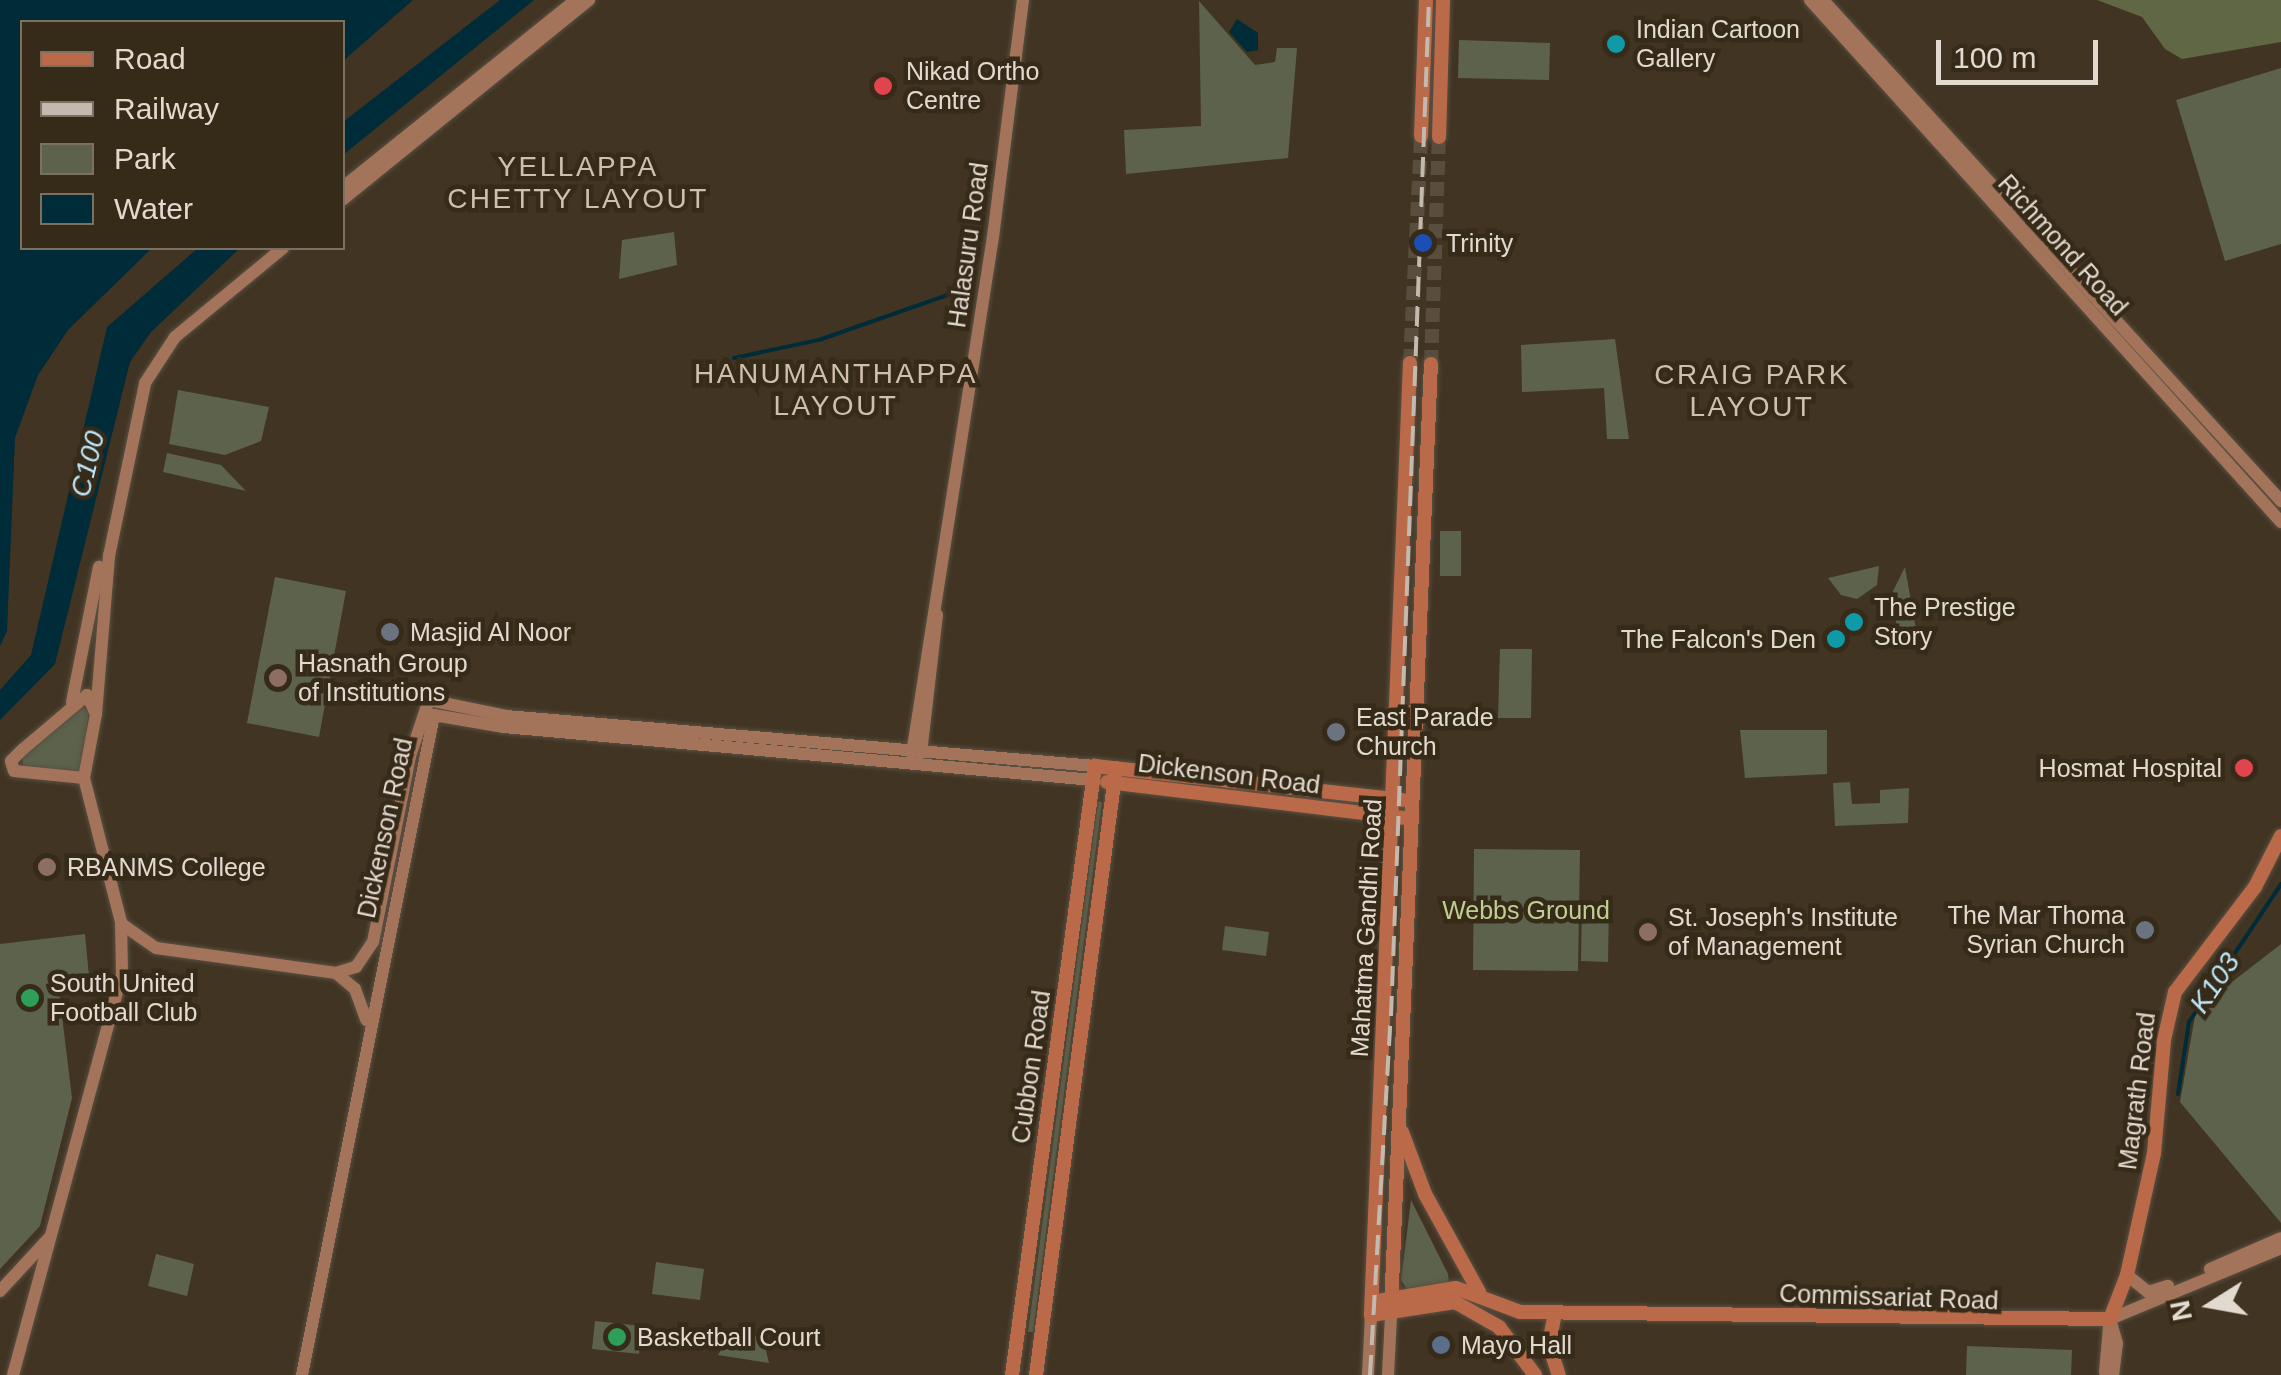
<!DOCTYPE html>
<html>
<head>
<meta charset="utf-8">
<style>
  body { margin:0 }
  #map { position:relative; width:2281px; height:1375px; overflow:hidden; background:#413423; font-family:Helvetica,sans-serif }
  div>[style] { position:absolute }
  .green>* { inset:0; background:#5c624b }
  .forest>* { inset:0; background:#606745 }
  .water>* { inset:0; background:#002b39 }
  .stream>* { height:4px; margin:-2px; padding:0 2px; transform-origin:2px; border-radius:2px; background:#002b39 }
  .primary-tunnel>* { height:14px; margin-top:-7px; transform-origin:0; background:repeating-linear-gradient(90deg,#594d3d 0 14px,transparent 0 21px) }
  .roads { filter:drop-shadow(0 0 2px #5b5042) drop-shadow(0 0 2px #5b5042) }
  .secondary>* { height:12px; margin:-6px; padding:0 6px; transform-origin:6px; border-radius:6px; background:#a4745a }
  .primary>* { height:14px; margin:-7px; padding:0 7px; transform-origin:7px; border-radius:7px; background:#bb6a49 }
  .rail>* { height:4px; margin-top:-2px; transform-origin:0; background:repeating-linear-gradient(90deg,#c3b9ae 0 20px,transparent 0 30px) }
  .dots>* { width:28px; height:28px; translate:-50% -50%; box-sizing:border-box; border:5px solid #362a19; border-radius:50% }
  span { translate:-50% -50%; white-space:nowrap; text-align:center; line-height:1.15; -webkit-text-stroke:9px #362a19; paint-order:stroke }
  .poi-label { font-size:25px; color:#e2d9cf }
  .left { translate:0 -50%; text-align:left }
  .right { translate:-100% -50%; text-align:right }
  .street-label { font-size:25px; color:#e2d9cf }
  .park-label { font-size:25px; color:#c0ce91 }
  .neighbourhood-label { font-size:28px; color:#cfbfab; letter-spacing:2.5px }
  .water-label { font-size:28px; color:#bde6f8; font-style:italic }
  .legend { position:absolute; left:20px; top:20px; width:325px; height:230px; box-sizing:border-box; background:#362a19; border:2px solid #7b7062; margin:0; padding:12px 18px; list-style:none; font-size:30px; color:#e2d9cf }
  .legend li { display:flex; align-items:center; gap:20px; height:50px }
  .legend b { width:50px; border:2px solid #7b7062 }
  .north { position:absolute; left:2161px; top:1255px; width:100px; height:100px; -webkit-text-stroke:8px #362a19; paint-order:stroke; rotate:259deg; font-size:28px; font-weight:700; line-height:40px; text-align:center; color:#e2d9cf }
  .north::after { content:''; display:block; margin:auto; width:35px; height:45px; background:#e2d9cf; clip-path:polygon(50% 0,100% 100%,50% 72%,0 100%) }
  .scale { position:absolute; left:1936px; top:40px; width:162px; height:45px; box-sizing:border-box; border:5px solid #e2d9cf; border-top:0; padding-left:12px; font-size:30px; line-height:35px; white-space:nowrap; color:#e2d9cf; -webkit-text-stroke:8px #362a19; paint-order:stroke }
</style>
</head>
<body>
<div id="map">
  <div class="green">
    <i style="clip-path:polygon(1199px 1px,1255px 65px,1275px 62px,1277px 48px,1297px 48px,1288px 158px,1126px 174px,1124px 130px,1201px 126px)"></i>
    <i style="clip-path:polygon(1459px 40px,1550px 43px,1549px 80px,1458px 78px)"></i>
    <i style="clip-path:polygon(2281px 68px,2281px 244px,2225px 261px,2176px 100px)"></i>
    <i style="clip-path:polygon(674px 232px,677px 265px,619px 279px,622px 240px)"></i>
    <i style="clip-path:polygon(1615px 339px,1629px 439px,1607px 439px,1604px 388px,1522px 392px,1521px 345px)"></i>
    <i style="clip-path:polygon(178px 390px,269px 407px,261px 441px,225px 455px,169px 444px)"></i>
    <i style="clip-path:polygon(167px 453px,221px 465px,246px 491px,163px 472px)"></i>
    <i style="clip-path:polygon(1440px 531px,1461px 531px,1461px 576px,1440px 576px)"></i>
    <i style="clip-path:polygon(1879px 566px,1877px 585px,1857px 599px,1841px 595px,1828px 578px)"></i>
    <i style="clip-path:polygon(1905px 567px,1917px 635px,1897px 632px,1893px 591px)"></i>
    <i style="clip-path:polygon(275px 577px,346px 591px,319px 737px,247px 723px)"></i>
    <i style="clip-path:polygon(1500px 649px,1532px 649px,1531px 718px,1498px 718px)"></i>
    <i style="clip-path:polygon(81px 705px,89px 712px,82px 769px,76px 774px,23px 766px,22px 756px)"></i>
    <i style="clip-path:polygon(1740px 730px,1827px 730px,1827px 774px,1745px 778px)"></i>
    <i style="clip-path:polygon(1850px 782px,1852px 804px,1880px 803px,1880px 790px,1909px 788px,1908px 823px,1835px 826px,1833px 783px)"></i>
    <i style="clip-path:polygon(1098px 801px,1102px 802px,1033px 1332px,1028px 1332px)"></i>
    <i style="clip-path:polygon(1474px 849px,1580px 850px,1578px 971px,1473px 970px)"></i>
    <i style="clip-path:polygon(1582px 904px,1609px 905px,1608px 962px,1581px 961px)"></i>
    <i style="clip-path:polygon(1225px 926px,1269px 932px,1266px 956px,1222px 950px)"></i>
    <i style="clip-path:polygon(85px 934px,90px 987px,59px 991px,72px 1098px,40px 1226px,0 1269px,0 944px)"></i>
    <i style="clip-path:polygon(2281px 944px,2281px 1223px,2180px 1102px,2196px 1010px)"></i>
    <i style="clip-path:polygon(1411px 1200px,1448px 1274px,1449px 1284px,1408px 1291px,1401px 1280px)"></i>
    <i style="clip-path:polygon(156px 1254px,194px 1264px,187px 1296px,148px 1286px)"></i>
    <i style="clip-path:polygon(656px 1262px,704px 1269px,700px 1300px,652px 1294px)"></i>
    <i style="clip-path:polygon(595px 1321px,642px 1326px,639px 1354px,592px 1349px)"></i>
    <i style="clip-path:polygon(741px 1330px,763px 1339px,769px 1363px,718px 1355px,731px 1334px)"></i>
    <i style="clip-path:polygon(1967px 1346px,2072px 1350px,2071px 1375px,1966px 1375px)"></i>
  </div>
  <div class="forest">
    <i style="clip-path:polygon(2097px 0,2281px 0,2281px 42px,2182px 59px,2165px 49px,2142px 17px)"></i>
  </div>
  <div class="water">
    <i style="clip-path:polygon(0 0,413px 0,343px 61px,342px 22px,22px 22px,22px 248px,152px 248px,68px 330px,38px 375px,15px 438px,7px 631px,0 646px)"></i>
    <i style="clip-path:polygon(500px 0,534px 0,343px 155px,343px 122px)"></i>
    <i style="clip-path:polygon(1237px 19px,1258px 33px,1258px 50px,1247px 52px,1229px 32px)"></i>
    <i style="clip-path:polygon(198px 248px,240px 248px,151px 332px,130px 362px,55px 664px,0 720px,0 690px,31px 655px,107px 327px)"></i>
  </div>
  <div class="stream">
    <i style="left:734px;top:358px;width:87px;rotate:-12deg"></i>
    <i style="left:819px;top:340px;width:163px;rotate:-19.3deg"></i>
    <i style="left:2178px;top:1094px;width:73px;rotate:-81.3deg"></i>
    <i style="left:2189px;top:1022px;width:166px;rotate:-56.3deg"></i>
  </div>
  <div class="primary-tunnel">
    <i style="left:1410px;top:363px;width:227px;rotate:-87.2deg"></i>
    <i style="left:1431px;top:364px;width:227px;rotate:-88deg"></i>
  </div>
  <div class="roads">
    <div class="secondary">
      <i style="left:1810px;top:0;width:703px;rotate:47.94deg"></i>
      <i style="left:1823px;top:0;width:679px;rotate:47.57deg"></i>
      <i style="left:342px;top:188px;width:300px;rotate:-38.8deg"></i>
      <i style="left:342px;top:200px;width:318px;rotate:-39deg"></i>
      <i style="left:87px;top:695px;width:21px;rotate:65deg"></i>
      <i style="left:96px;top:714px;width:65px;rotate:100.6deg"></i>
      <i style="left:84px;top:778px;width:70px;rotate:-174.3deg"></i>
      <i style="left:14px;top:771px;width:10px;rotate:-107deg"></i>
      <i style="left:11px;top:761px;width:16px;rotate:-45deg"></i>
      <i style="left:22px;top:750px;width:85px;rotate:-40.2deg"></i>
      <i style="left:72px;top:702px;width:138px;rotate:-78.7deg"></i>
      <i style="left:96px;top:714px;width:159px;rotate:-85.3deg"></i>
      <i style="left:109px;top:556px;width:177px;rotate:-78.2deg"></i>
      <i style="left:145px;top:383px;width:55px;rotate:-56.9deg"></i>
      <i style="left:175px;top:337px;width:140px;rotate:-39.5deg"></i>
      <i style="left:921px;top:753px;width:139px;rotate:-83.4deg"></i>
      <i style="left:912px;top:754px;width:523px;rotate:-81.1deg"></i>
      <i style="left:993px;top:237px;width:239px;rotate:-82.8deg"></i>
      <i style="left:123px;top:925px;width:40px;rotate:34.9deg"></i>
      <i style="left:156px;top:948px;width:182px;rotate:7.9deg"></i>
      <i style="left:336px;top:973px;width:25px;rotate:40deg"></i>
      <i style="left:355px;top:989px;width:33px;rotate:70deg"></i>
      <i style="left:336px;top:973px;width:21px;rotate:-17deg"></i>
      <i style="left:356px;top:967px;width:30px;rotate:-56deg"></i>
      <i style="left:373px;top:942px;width:190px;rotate:-78.7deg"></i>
      <i style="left:410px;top:756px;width:59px;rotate:-71.3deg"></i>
      <i style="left:429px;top:700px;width:79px;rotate:11.7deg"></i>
      <i style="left:506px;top:716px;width:591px;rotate:4.85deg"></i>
      <i style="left:2210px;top:1269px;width:77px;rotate:-23.6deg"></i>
      <i style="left:2127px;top:1275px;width:27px;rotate:39deg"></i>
      <i style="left:2148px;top:1292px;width:21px;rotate:-17deg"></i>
      <i style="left:0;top:1291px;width:72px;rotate:-47.2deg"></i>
      <i style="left:2110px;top:1319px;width:185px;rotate:-22.5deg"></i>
      <i style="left:2110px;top:1319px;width:25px;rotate:74deg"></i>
      <i style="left:2117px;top:1343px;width:32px;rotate:97deg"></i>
      <i style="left:2105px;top:1372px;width:45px;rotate:-84.9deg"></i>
      <i style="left:13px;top:1375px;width:417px;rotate:-74.8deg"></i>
      <i style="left:122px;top:973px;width:51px;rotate:-91.1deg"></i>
      <i style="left:121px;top:922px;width:149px;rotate:-104.4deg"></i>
      <i style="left:302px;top:1375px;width:673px;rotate:-78.69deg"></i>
      <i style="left:434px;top:715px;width:71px;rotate:9.7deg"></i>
      <i style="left:504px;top:727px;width:591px;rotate:5.14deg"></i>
      <i style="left:1368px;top:1375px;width:60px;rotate:-87.1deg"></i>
      <i style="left:1388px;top:1375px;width:60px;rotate:-87.1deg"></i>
    </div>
    <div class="primary">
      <i style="left:1421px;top:136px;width:136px;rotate:-87.9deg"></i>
      <i style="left:1439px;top:137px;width:137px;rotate:-88.3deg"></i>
      <i style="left:1410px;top:363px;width:953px;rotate:92.35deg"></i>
      <i style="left:1371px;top:1315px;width:85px;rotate:-8.8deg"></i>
      <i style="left:1455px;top:1302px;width:51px;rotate:29.6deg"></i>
      <i style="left:1499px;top:1327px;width:60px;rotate:53.1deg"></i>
      <i style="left:1107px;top:782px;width:298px;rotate:6.9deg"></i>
      <i style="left:1402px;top:1132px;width:66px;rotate:69.6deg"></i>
      <i style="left:1425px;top:1194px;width:112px;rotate:61.1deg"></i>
      <i style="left:1372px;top:1302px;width:85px;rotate:-9.5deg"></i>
      <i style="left:1456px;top:1288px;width:68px;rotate:20.6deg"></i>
      <i style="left:1520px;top:1312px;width:590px;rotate:0.68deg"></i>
      <i style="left:2110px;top:1319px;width:47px;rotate:-68.9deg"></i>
      <i style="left:2127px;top:1275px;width:125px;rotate:-77.5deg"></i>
      <i style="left:2154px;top:1153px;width:113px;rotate:-84.9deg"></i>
      <i style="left:2164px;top:1040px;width:49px;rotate:-77.1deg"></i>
      <i style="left:2175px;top:992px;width:132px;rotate:-52.7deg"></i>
      <i style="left:2255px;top:887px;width:57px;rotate:-63deg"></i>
      <i style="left:1391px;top:1309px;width:946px;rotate:-87.58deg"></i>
      <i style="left:1555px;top:1313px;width:33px;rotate:101deg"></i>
      <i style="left:1549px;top:1345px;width:32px;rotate:72deg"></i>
      <i style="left:1012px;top:1375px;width:615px;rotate:-82.24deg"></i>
      <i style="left:1095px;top:766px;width:309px;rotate:6.3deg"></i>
      <i style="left:1036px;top:1375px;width:612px;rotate:-82.49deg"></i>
    </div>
  </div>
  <div class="rail">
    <i style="left:1370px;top:1375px;width:360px;rotate:-86.7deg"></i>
    <i style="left:1391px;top:1016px;width:1017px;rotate:-87.86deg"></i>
  </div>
  <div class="dots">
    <i style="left:1616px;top:44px;background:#0f9aa8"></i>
    <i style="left:883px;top:86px;background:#e0444e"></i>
    <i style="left:1423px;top:243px;background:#1a4fb4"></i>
    <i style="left:1854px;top:622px;background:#0f9aa8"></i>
    <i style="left:390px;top:632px;background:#6b7280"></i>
    <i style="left:1836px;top:639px;background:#0f9aa8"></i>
    <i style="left:278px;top:678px;background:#8d6e63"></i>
    <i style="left:1336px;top:732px;background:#6b7280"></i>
    <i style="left:2244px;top:768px;background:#e0444e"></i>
    <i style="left:47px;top:867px;background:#8d6e63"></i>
    <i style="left:2145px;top:930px;background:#6b7280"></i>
    <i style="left:1648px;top:932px;background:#8d6e63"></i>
    <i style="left:30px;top:998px;background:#2e9e5b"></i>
    <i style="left:617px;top:1337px;background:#2e9e5b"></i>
    <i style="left:1441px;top:1345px;background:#5c6f8a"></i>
  </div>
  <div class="poi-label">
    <span class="left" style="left:1636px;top:44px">Indian Cartoon<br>Gallery</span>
    <span class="left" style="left:906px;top:86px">Nikad Ortho<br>Centre</span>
    <span class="left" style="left:1446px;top:243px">Trinity</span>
    <span class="left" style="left:1874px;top:622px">The Prestige<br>Story</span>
    <span class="left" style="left:410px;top:632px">Masjid Al Noor</span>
    <span class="right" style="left:1816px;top:639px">The Falcon's Den</span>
    <span class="left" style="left:298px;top:678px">Hasnath Group<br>of Institutions</span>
    <span class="left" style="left:1356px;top:732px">East Parade<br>Church</span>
    <span class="right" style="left:2222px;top:768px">Hosmat Hospital</span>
    <span class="left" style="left:67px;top:867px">RBANMS College</span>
    <span class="right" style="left:2125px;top:930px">The Mar Thoma<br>Syrian Church</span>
    <span class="left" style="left:1668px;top:932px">St. Joseph's Institute<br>of Management</span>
    <span class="left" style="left:50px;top:998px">South United<br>Football Club</span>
    <span class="left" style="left:637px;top:1337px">Basketball Court</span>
    <span class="left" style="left:1461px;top:1345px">Mayo Hall</span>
  </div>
  <div class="street-label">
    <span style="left:968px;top:245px;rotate:-82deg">Halasuru Road</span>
    <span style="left:2063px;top:245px;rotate:48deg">Richmond Road</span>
    <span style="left:1229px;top:774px;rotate:7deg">Dickenson Road</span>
    <span style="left:385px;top:828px;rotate:-78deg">Dickenson Road</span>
    <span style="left:1366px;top:928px;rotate:-87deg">Mahatma Gandhi Road</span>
    <span style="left:1031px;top:1067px;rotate:-82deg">Cubbon Road</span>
    <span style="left:2137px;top:1091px;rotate:-83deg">Magrath Road</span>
    <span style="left:1889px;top:1297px;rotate:2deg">Commissariat Road</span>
  </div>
  <div class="park-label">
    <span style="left:1526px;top:910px">Webbs Ground</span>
  </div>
  <div class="neighbourhood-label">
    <span style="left:578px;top:183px">YELLAPPA<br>CHETTY LAYOUT</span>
    <span style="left:836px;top:390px">HANUMANTHAPPA<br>LAYOUT</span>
    <span style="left:1752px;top:391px">CRAIG PARK<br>LAYOUT</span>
  </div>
  <div class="water-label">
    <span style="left:88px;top:464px;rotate:-76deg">C100</span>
    <span style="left:2215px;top:983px;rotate:-56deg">K103</span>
  </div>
  <ul class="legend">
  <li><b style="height:12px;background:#bb6a49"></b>Road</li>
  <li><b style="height:12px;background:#c3b9ae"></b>Railway</li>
  <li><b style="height:28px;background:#5c624b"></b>Park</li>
  <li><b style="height:28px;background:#002b39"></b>Water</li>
  </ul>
  <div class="north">N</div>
  <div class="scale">100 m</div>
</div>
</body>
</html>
